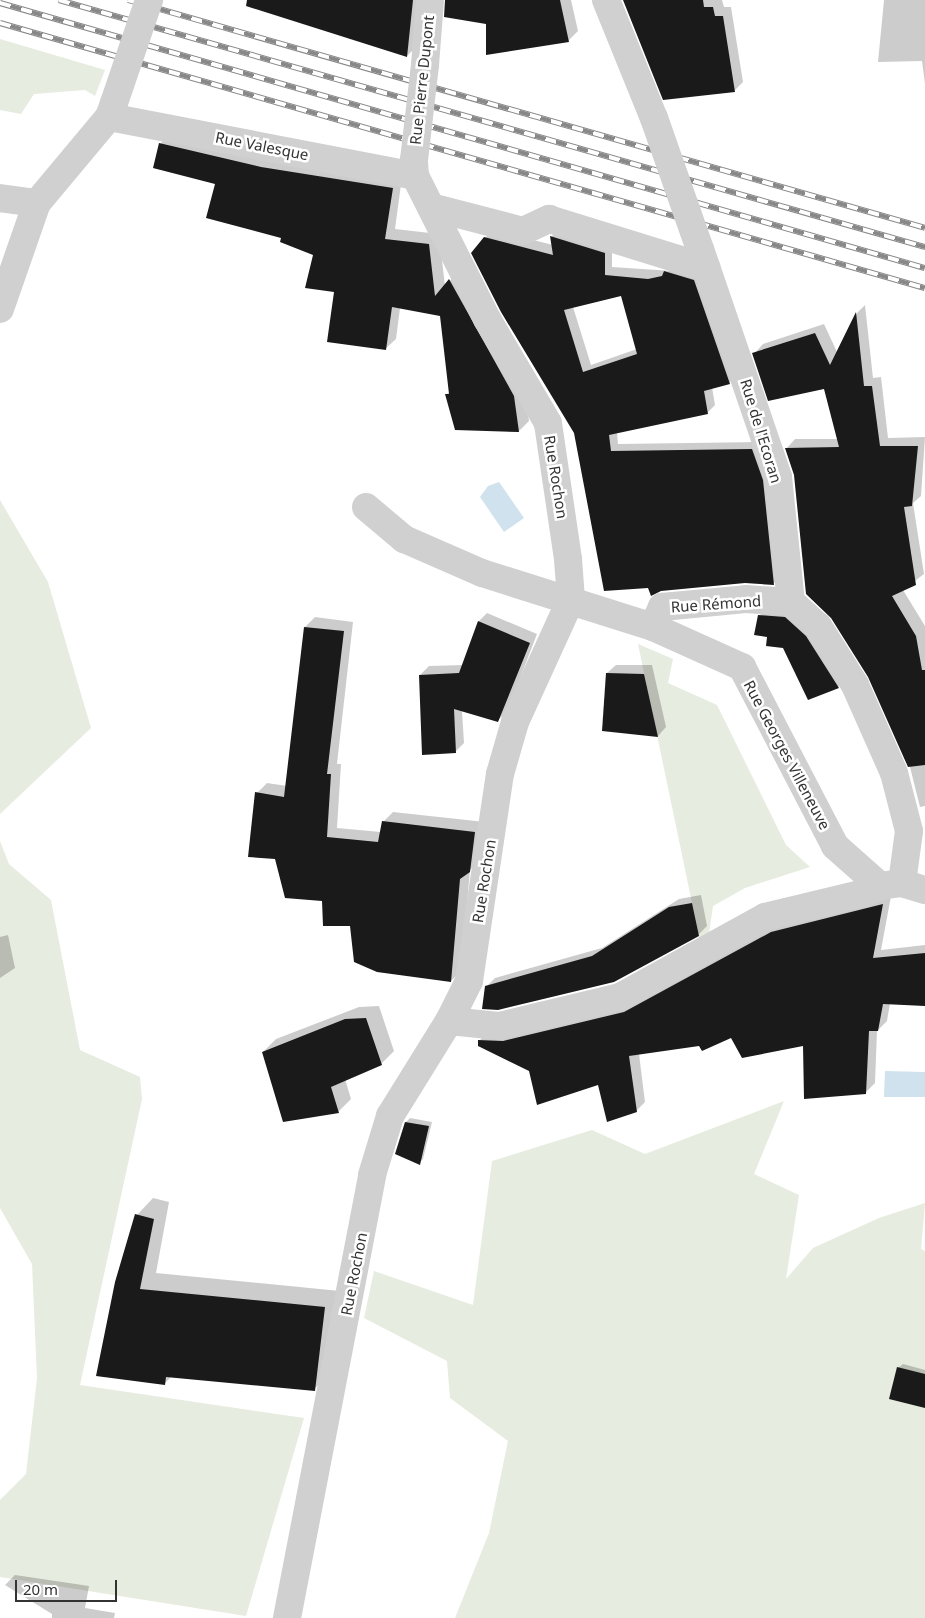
<!DOCTYPE html>
<html>
<head>
<meta charset="utf-8">
<style>
  body { margin:0 }
  #map { position:relative; width:925px; height:1618px; overflow:hidden; background:#fff; font-family:"Noto Sans",sans-serif }
  div>[style] { position:absolute }
  .green>* { inset:0; background:#e6ecdf }
  .water>* { inset:0; background:#cfe2ee }
  .shadow>* { inset:0; background:#0003 }
  .building>* { inset:0; background:#1a1a1a }
  .minor>* { height:28px; margin:-14px; padding:0 14px; transform-origin:14px; border-radius:14px; background:#d0d0d0 }
  .tertiary>* { height:28px; margin:-14px; padding:0 14px; transform-origin:14px; border-radius:14px; background:#d0d0d0 }
  .rail>* { height:5.5px; margin-top:-2.75px; transform-origin:0; background:repeating-linear-gradient(90deg,#fff 0 11px,#888 0 22px); box-sizing:border-box; border-block:1px solid #888 }
  .minor-bridge>* { height:28px; margin:-14px; padding:0 14px; transform-origin:14px; border-radius:14px; background:#d0d0d0 }
  .tertiary-bridge>* { height:28px; margin:-14px; padding:0 14px; transform-origin:14px; border-radius:14px; background:#d0d0d0 }
  span { translate:-50% -50%; white-space:nowrap; text-align:center; line-height:1.15; -webkit-text-stroke:5px #fff; paint-order:stroke }
  .street-label { font-size:15px; color:#333 }
  .scale { position:absolute; left:15px; top:1580px; width:102px; height:22px; box-sizing:border-box; border:2px solid #333; border-top:0; padding-left:6px; font-size:15px; line-height:18px; white-space:nowrap; color:#333; -webkit-text-stroke:4px #fff; paint-order:stroke }
</style>
</head>
<body>
<div id="map">
  <div class="green">
    <i style="clip-path:polygon(0 39px,105px 70px,95px 96px,85px 90px,34px 94px,21px 114px,0 110px)"></i>
    <i style="clip-path:polygon(0 500px,48px 582px,91px 728px,0 814px)"></i>
    <i style="clip-path:polygon(638px 644px,673px 659px,668px 683px,717px 705px,786px 845px,810px 867px,745px 888px,713px 906px,709px 934px,700px 941px)"></i>
    <i style="clip-path:polygon(0 841px,9px 864px,51px 900px,80px 1050px,140px 1077px,142px 1099px,80px 1385px,304px 1418px,246px 1616px,0 1577px,0 1500px,26px 1474px,37px 1378px,32px 1264px,0 1208px)"></i>
    <i style="clip-path:polygon(784px 1101px,754px 1174px,799px 1195px,786px 1279px,813px 1248px,879px 1218px,925px 1203px,921px 1249px,925px 1251px,925px 1618px,455px 1618px,489px 1533px,508px 1441px,450px 1398px,447px 1361px,364px 1318px,374px 1271px,473px 1305px,492px 1161px,592px 1130px,645px 1154px)"></i>
  </div>
  <div class="water">
    <i style="clip-path:polygon(499px 482px,524px 518px,504px 532px,480px 497px,488px 486px)"></i>
    <i style="clip-path:polygon(885px 1071px,925px 1072px,925px 1097px,884px 1097px)"></i>
  </div>
  <div class="shadow">
    <i style="clip-path:polygon(264px 0,422px 0,417px 46px,407px 56px)"></i>
    <i style="clip-path:polygon(446px 0,571px 0,578px 31px,568px 41px,487px 23px)"></i>
    <i style="clip-path:polygon(624px 0,722px 0,724px 7px,731px 7px,743px 82px,734px 91px)"></i>
    <i style="clip-path:polygon(884px 0,925px 0,925px 84px,922px 61px,878px 62px)"></i>
    <i style="clip-path:polygon(171px 133px,402px 177px,395px 229px,439px 234px,445px 286px,460px 270px,524px 385px,529px 421px,519px 431px,447px 394px,450px 392px,441px 315px,400px 308px,396px 339px,385px 349px,336px 291px,315px 254px,283px 237px,216px 183px,154px 168px,161px 143px)"></i>
    <i style="clip-path:polygon(evenodd,559px 229px,612px 245px,612px 267px,702px 273px,737px 375px,729px 383px,712px 387px,715px 405px,708px 412px,617px 432px,618px 444px,760px 442px,781px 576px,773px 584px,576px 433px,485px 238px,493px 230px,553px 245px,552px 236px,559px 229px,622px 295px,637px 349px,591px 365px,573px 307px,622px 295px)"></i>
    <i style="clip-path:polygon(865px 305px,873px 378px,881px 377px,888px 438px,925px 437px,921px 496px,913px 503px,924px 574px,903px 590px,925px 626px,925px 806px,920px 807px,910px 767px,786px 449px,795px 439px,838px 439px,824px 387px,754px 354px,763px 344px,824px 324px,837px 352px,857px 313px)"></i>
    <i style="clip-path:polygon(767px 608px,793px 610px,845px 680px,838px 687px,769px 636px,759px 616px)"></i>
    <i style="clip-path:polygon(487px 613px,537px 634px,507px 712px,498px 720px,462px 711px,464px 743px,455px 752px,420px 675px,429px 666px,463px 665px,479px 621px)"></i>
    <i style="clip-path:polygon(315px 617px,353px 622px,337px 764px,341px 764px,337px 828px,381px 832px,383px 822px,393px 812px,485px 822px,479px 861px,470px 870px,461px 971px,451px 981px,351px 925px,323px 900px,257px 793px,267px 783px,287px 786px,305px 627px)"></i>
    <i style="clip-path:polygon(616px 665px,652px 665px,666px 727px,658px 736px,603px 730px,607px 673px)"></i>
    <i style="clip-path:polygon(701px 895px,707px 926px,698px 935px,486px 987px,495px 978px,602px 948px,679px 899px)"></i>
    <i style="clip-path:polygon(891px 896px,881px 950px,925px 945px,925px 1004px,890px 1003px,887px 1021px,877px 1031px,875px 1083px,865px 1093px,804px 1044px,731px 1037px,639px 1054px,645px 1102px,636px 1111px,599px 1083px,530px 1070px,480px 1040px,489px 1031px,781px 923px)"></i>
    <i style="clip-path:polygon(8px 935px,15px 968px,0 978px,0 937px)"></i>
    <i style="clip-path:polygon(379px 1006px,394px 1051px,381px 1064px,345px 1079px,351px 1099px,338px 1112px,263px 1052px,276px 1039px,359px 1007px)"></i>
    <i style="clip-path:polygon(410px 1118px,432px 1122px,423px 1159px,419px 1163px,406px 1122px)"></i>
    <i style="clip-path:polygon(153px 1198px,169px 1202px,156px 1273px,340px 1291px,331px 1373px,314px 1389px,171px 1377px,164px 1384px,97px 1375px,137px 1215px)"></i>
    <i style="clip-path:polygon(903px 1364px,925px 1370px,925px 1406px,898px 1368px)"></i>
    <i style="clip-path:polygon(15px 1575px,89px 1586px,85px 1608px,115px 1613px,114px 1618px,52px 1618px,52px 1614px,5px 1585px)"></i>
  </div>
  <div class="building">
    <i style="clip-path:polygon(247px 0,413px 0,407px 57px,246px 6px)"></i>
    <i style="clip-path:polygon(445px 0,560px 0,569px 42px,486px 55px,486px 24px,444px 17px)"></i>
    <i style="clip-path:polygon(623px 0,703px 0,704px 7px,713px 7px,715px 16px,723px 16px,735px 92px,663px 100px)"></i>
    <i style="clip-path:polygon(159px 143px,261px 167px,393px 188px,385px 239px,429px 244px,435px 296px,449px 279px,514px 396px,519px 432px,455px 430px,445px 394px,449px 394px,440px 316px,392px 307px,386px 350px,327px 342px,334px 292px,305px 288px,313px 255px,280px 242px,281px 238px,206px 218px,215px 184px,153px 168px)"></i>
    <i style="clip-path:polygon(evenodd,550px 236px,605px 253px,605px 275px,648px 279px,662px 276px,664px 271px,694px 280px,730px 384px,704px 391px,708px 414px,609px 435px,611px 451px,752px 449px,763px 480px,774px 585px,745px 583px,661px 591px,651px 596px,648px 588px,604px 591px,574px 433px,501px 312px,471px 253px,484px 237px,553px 255px,550px 236px,621px 296px,637px 354px,583px 372px,564px 310px,621px 296px)"></i>
    <i style="clip-path:polygon(856px 312px,864px 386px,872px 386px,880px 446px,918px 446px,912px 506px,904px 507px,916px 585px,892px 596px,916px 636px,922px 670px,925px 670px,925px 765px,908px 767px,868px 677px,831px 618px,806px 594px,794px 475px,785px 448px,839px 447px,824px 389px,768px 401px,752px 353px,815px 333px,830px 365px)"></i>
    <i style="clip-path:polygon(758px 615px,785px 617px,806px 636px,839px 688px,808px 700px,783px 648px,766px 646px,767px 637px,754px 635px)"></i>
    <i style="clip-path:polygon(478px 621px,530px 643px,498px 722px,454px 709px,456px 753px,422px 755px,419px 675px,459px 673px)"></i>
    <i style="clip-path:polygon(304px 627px,344px 631px,327px 774px,331px 774px,327px 837px,378px 842px,382px 821px,475px 832px,470px 872px,460px 879px,451px 982px,377px 972px,354px 962px,350px 926px,323px 926px,322px 901px,285px 898px,275px 859px,248px 857px,255px 792px,284px 797px)"></i>
    <i style="clip-path:polygon(606px 673px,644px 674px,658px 737px,602px 731px)"></i>
    <i style="clip-path:polygon(692px 903px,699px 936px,614px 982px,498px 1010px,482px 1009px,485px 986px,592px 956px,669px 907px)"></i>
    <i style="clip-path:polygon(883px 904px,873px 958px,925px 953px,925px 1006px,883px 1004px,878px 1031px,869px 1031px,866px 1094px,804px 1099px,803px 1046px,742px 1058px,731px 1038px,702px 1051px,699px 1046px,629px 1056px,637px 1112px,607px 1122px,598px 1085px,537px 1105px,529px 1071px,478px 1046px,478px 1040px,503px 1041px,624px 1012px,771px 932px)"></i>
    <i style="clip-path:polygon(366px 1018px,382px 1065px,331px 1087px,339px 1113px,283px 1122px,262px 1052px,345px 1019px)"></i>
    <i style="clip-path:polygon(405px 1122px,429px 1126px,420px 1165px,395px 1154px)"></i>
    <i style="clip-path:polygon(135px 1214px,154px 1219px,140px 1289px,325px 1307px,315px 1391px,166px 1377px,165px 1385px,96px 1376px,115px 1282px)"></i>
    <i style="clip-path:polygon(897px 1367px,925px 1374px,925px 1408px,889px 1399px)"></i>
  </div>
  <div class="minor">
    <i style="left:606px;top:0;width:127px;rotate:67.9deg"></i>
    <i style="left:109px;top:117px;width:312px;rotate:10.9deg"></i>
    <i style="left:0;top:198px;width:37px;rotate:8deg"></i>
    <i style="left:431px;top:207px;width:95px;rotate:14.6deg"></i>
    <i style="left:523px;top:231px;width:29px;rotate:-25deg"></i>
    <i style="left:549px;top:219px;width:165px;rotate:17.2deg"></i>
    <i style="left:700px;top:249px;width:241px;rotate:71.1deg"></i>
    <i style="left:778px;top:477px;width:126px;rotate:84.1deg"></i>
    <i style="left:791px;top:602px;width:36px;rotate:42deg"></i>
    <i style="left:818px;top:626px;width:70px;rotate:57.9deg"></i>
    <i style="left:855px;top:685px;width:96px;rotate:66.1deg"></i>
    <i style="left:894px;top:773px;width:60px;rotate:75.5deg"></i>
    <i style="left:909px;top:831px;width:52px;rotate:97.7deg"></i>
    <i style="left:0;top:309px;width:112px;rotate:-70.8deg"></i>
    <i style="left:37px;top:203px;width:112px;rotate:-50.1deg"></i>
    <i style="left:109px;top:117px;width:15px;rotate:-70deg"></i>
    <i style="left:366px;top:507px;width:50px;rotate:40.1deg"></i>
    <i style="left:404px;top:539px;width:85px;rotate:23.6deg"></i>
    <i style="left:482px;top:573px;width:179px;rotate:17.5deg"></i>
    <i style="left:653px;top:627px;width:98px;rotate:24.2deg"></i>
    <i style="left:742px;top:667px;width:202px;rotate:62.5deg"></i>
    <i style="left:835px;top:846px;width:60px;rotate:41.6deg"></i>
    <i style="left:653px;top:627px;width:22px;rotate:-66deg"></i>
    <i style="left:662px;top:607px;width:84px;rotate:-5.4deg"></i>
    <i style="left:746px;top:599px;width:45px;rotate:3.8deg"></i>
    <i style="left:449px;top:1021px;width:50px;rotate:5.7deg"></i>
    <i style="left:499px;top:1026px;width:124px;rotate:-13.5deg"></i>
    <i style="left:620px;top:997px;width:166px;rotate:-28.9deg"></i>
    <i style="left:765px;top:917px;width:103px;rotate:-13.5deg"></i>
    <i style="left:865px;top:893px;width:17px;rotate:-25deg"></i>
    <i style="left:880px;top:886px;width:22px;rotate:-8deg"></i>
    <i style="left:902px;top:883px;width:24px;rotate:17deg"></i>
  </div>
  <div class="tertiary">
    <i style="left:425px;top:65px;width:65px;rotate:-85.6deg"></i>
    <i style="left:287px;top:1618px;width:451px;rotate:-79.1deg"></i>
    <i style="left:372px;top:1175px;width:62px;rotate:-73deg"></i>
    <i style="left:390px;top:1116px;width:112px;rotate:-58.2deg"></i>
    <i style="left:449px;top:1021px;width:45px;rotate:-63.4deg"></i>
    <i style="left:469px;top:981px;width:209px;rotate:-81.5deg"></i>
    <i style="left:500px;top:774px;width:54px;rotate:-73.9deg"></i>
    <i style="left:515px;top:722px;width:135px;rotate:-65.5deg"></i>
    <i style="left:571px;top:599px;width:40px;rotate:-94.3deg"></i>
    <i style="left:568px;top:559px;width:137px;rotate:-98.4deg"></i>
    <i style="left:548px;top:423px;width:121px;rotate:-120.4deg"></i>
    <i style="left:487px;top:319px;width:160px;rotate:-116.7deg"></i>
    <i style="left:415px;top:176px;width:16px;rotate:-94deg"></i>
  </div>
  <div class="rail">
    <i style="left:59px;top:0;width:901px;rotate:15.92deg"></i>
    <i style="left:128px;top:0;width:829px;rotate:15.96deg"></i>
    <i style="left:0;top:3px;width:962px;rotate:15.99deg"></i>
    <i style="left:0;top:23px;width:962px;rotate:15.99deg"></i>
  </div>
  <div class="minor-bridge">
    <i style="left:114px;top:103px;width:109px;rotate:-71.2deg"></i>
    <i style="left:654px;top:118px;width:139px;rotate:70.7deg"></i>
  </div>
  <div class="tertiary-bridge">
    <i style="left:414px;top:160px;width:96px;rotate:-83.4deg"></i>
  </div>
  <div class="street-label">
    <span style="left:422px;top:80px;rotate:-84deg">Rue Pierre Dupont</span>
    <span style="left:262px;top:146px;rotate:11deg">Rue Valesque</span>
    <span style="left:761px;top:431px;rotate:73deg">Rue de l'Ecoran</span>
    <span style="left:556px;top:477px;rotate:81deg">Rue Rochon</span>
    <span style="left:716px;top:604px;rotate:-4deg">Rue Rémond</span>
    <span style="left:787px;top:755px;rotate:62deg">Rue Georges Villeneuve</span>
    <span style="left:484px;top:881px;rotate:-81deg">Rue Rochon</span>
    <span style="left:354px;top:1274px;rotate:-79deg">Rue Rochon</span>
  </div>
  <div class="scale">20 m</div>
</div>
</body>
</html>
